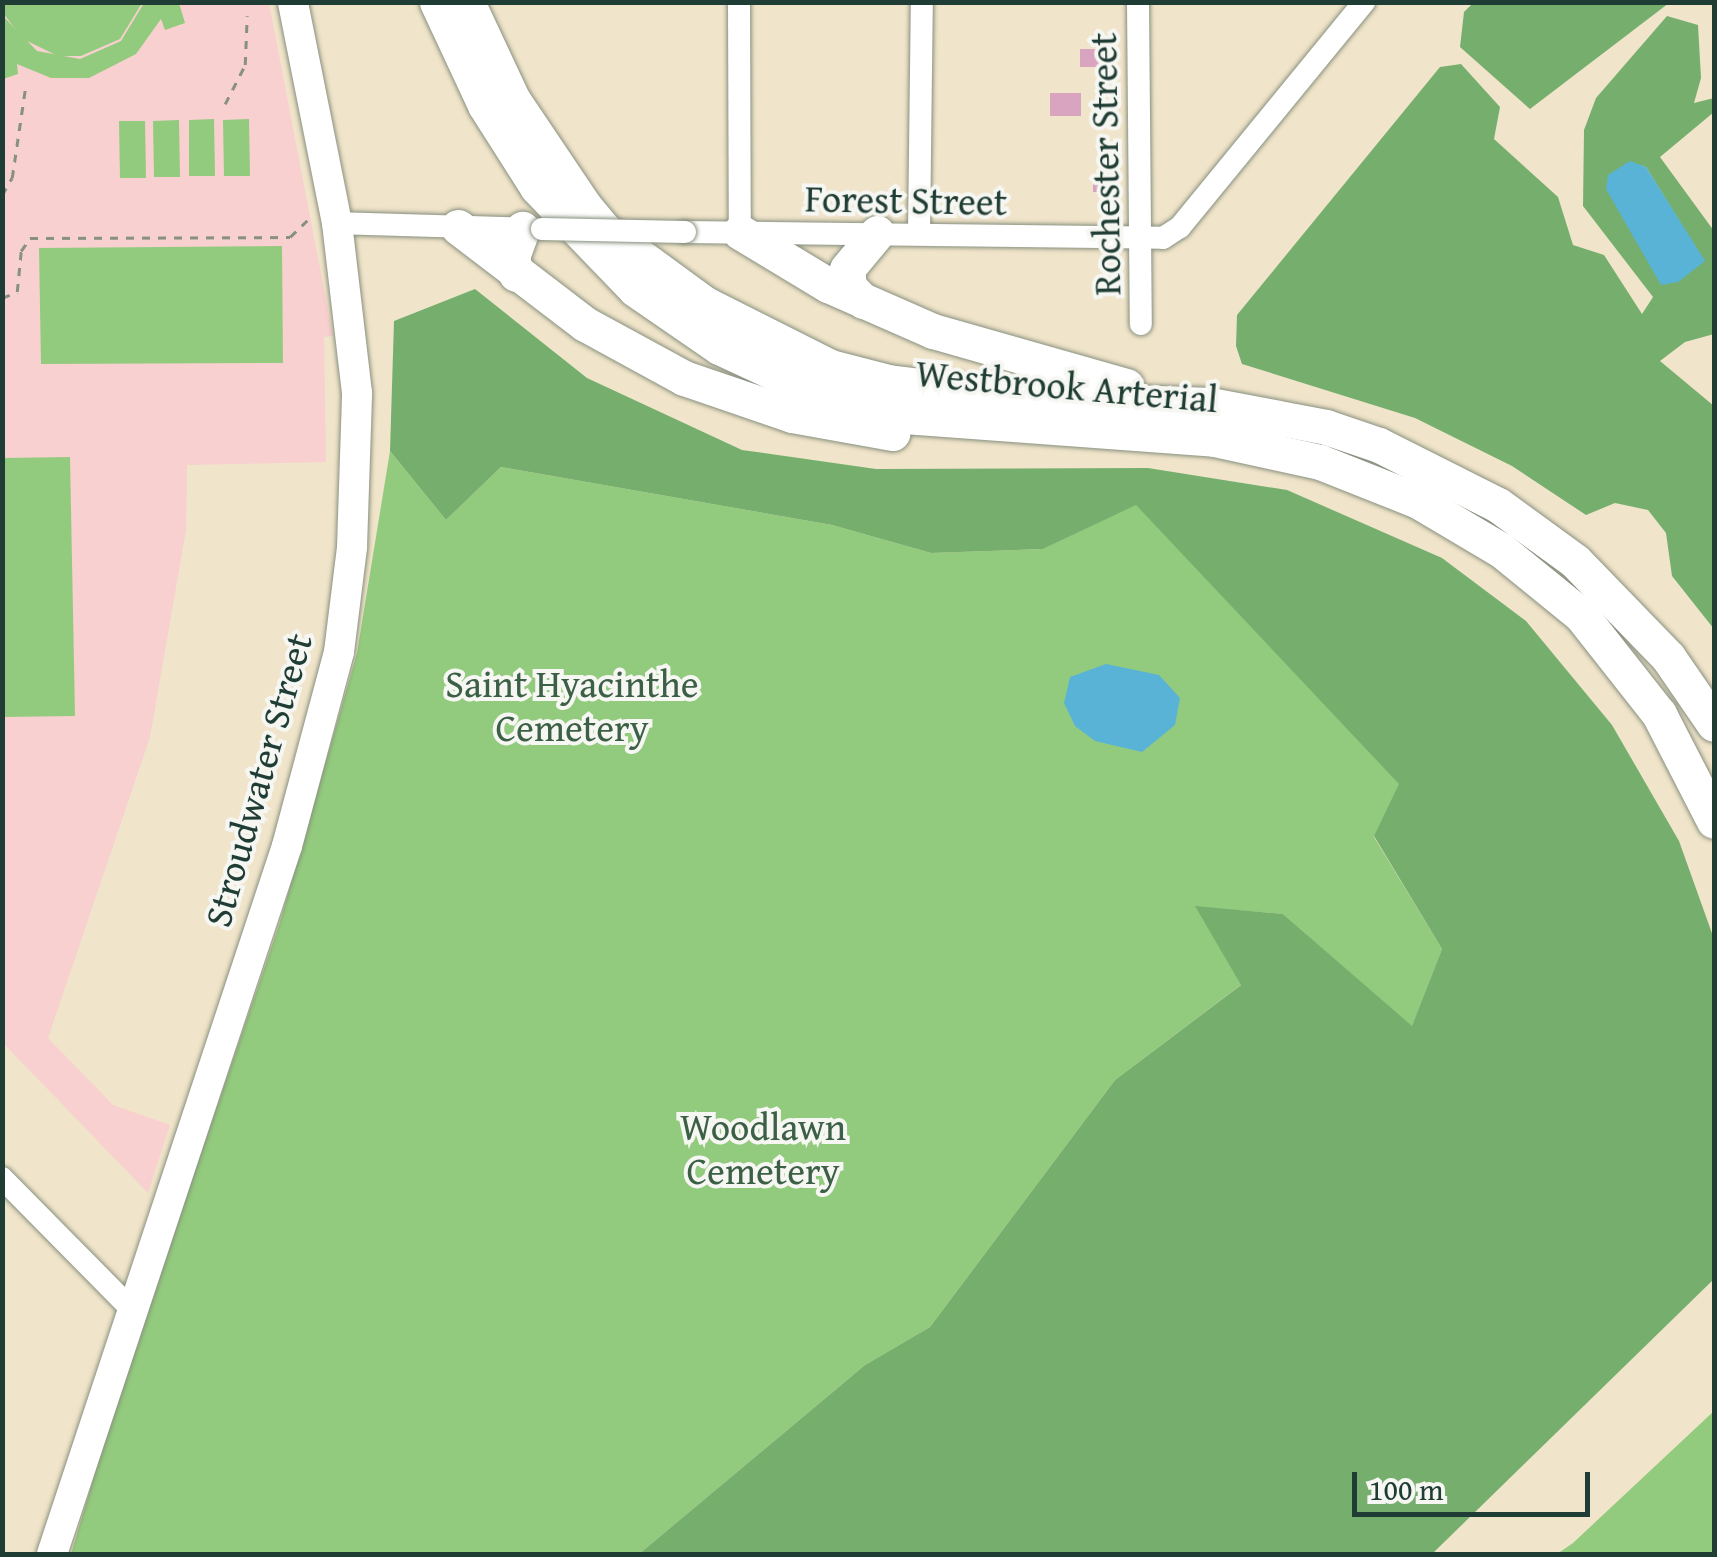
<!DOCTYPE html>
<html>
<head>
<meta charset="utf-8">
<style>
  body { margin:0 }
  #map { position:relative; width:1717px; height:1557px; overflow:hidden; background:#f0e4ca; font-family:"Gentium Book Plus",serif }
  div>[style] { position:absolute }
  .built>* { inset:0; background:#f7d0cf }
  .green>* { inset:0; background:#93cb7e }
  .forest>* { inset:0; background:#76af6d }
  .water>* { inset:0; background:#58b3d6 }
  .building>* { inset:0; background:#d9a4bf }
  .path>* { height:2.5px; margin-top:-1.25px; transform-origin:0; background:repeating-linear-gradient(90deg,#88907f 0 8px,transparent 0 16px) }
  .roads { filter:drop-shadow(0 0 2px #88907f) drop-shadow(0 0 2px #88907f) }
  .minor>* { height:22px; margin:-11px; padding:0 11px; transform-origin:11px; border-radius:11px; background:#fff }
  .major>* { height:30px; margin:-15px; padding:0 15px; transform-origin:15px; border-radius:15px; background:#fff }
  .highway>* { height:35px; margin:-17.5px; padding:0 17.5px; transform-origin:17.5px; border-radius:17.5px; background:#fff }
  .bridges { filter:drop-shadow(0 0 2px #88907f) drop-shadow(0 0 2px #88907f) }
  .minor-bridge>* { height:22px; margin:-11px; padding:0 11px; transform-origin:11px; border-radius:11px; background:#fff }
  span { translate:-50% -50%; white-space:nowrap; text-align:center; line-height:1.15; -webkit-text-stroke:8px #f6f6f2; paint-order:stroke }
  .street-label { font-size:38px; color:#1f3d34 }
  .park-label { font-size:38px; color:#3c6046 }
  .frame { position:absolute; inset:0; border:5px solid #1f3d34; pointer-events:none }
  .scale { position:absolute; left:1352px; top:1472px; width:238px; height:45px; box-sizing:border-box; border:5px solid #1f3d34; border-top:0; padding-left:12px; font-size:30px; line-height:35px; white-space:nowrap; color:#1f3d34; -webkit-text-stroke:8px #f6f6f2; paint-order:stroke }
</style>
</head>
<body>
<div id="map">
  <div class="built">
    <i style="clip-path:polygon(3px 3px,269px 3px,333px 336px,324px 337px,326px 462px,187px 465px,186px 530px,150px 737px,48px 1038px,113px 1105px,170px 1125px,148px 1193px,3px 1043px)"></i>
  </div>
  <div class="green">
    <i style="clip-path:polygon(3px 2px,142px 2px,142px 3px,120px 39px,81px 56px,58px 56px,23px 39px,3px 13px)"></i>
    <i style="clip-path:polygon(144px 3px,179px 3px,185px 23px,165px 30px,161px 19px,136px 54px,89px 78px,51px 78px,17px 64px,18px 74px,3px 79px,3px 16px,37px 51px,80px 59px,121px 41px)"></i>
    <i style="clip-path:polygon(214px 119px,215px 176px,189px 176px,189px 120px)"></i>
    <i style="clip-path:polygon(249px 119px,250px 176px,224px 176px,223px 120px)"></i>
    <i style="clip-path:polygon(179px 120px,180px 177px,154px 177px,153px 121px)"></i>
    <i style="clip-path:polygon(119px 121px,145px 121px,146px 178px,120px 178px)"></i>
    <i style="clip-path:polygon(282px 246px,283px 363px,41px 364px,39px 248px)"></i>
    <i style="clip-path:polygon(390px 451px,446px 520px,501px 467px,832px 525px,931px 553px,1043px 549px,1136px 504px,1400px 784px,1374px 837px,1442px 949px,1412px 1027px,1283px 914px,1196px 907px,1242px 984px,1115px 1080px,930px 1327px,865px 1365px,639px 1554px,71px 1554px,116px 1402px,279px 925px,357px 653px)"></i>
    <i style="clip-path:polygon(70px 457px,75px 716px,3px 717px,3px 458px)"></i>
    <i style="clip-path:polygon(1714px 1411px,1714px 1554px,1557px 1554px,1573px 1543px)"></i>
  </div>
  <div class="forest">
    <i style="clip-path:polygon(1474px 2px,1669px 2px,1669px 3px,1530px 109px,1460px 47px,1464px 12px)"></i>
    <i style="clip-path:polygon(evenodd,1667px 16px,1698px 25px,1701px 78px,1694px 103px,1714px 98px,1714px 112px,1660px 157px,1714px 231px,1714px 334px,1685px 342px,1660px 361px,1714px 406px,1714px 629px,1672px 576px,1666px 533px,1648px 510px,1615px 503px,1586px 515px,1512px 466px,1415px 418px,1242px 364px,1236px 346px,1237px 315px,1440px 67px,1461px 64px,1500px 107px,1494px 139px,1558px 197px,1573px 245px,1604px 255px,1642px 314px,1653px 297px,1583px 206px,1584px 130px,1596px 98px,1667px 16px,1630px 162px,1646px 167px,1704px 261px,1628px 167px,1630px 162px)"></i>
    <i style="clip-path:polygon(475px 289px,587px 378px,742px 450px,876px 469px,1148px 468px,1287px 490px,1442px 558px,1526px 621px,1612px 725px,1679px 841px,1714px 939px,1714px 1279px,1432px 1554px,639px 1554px,865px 1365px,930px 1327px,1115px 1080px,1241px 985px,1195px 906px,1283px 914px,1412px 1026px,1442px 949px,1374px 836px,1399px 784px,1136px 505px,1043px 549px,931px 553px,832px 525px,501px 467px,446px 520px,390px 451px,394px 321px)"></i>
  </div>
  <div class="water">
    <i style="clip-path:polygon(1630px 161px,1646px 167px,1705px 261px,1678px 282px,1661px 285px,1606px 189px,1608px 175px)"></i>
    <i style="clip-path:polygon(1106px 664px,1159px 675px,1180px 698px,1175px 725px,1142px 752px,1095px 741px,1075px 726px,1064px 703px,1070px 677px)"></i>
  </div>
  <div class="building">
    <i style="clip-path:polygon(1080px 49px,1105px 49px,1105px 67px,1080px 67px)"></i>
    <i style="clip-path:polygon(1050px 93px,1081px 93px,1081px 116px,1050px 116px)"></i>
    <i style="clip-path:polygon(1093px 175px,1113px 175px,1113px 192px,1093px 192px)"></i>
  </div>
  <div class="path">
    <i style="left:225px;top:104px;width:44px;rotate:-62.9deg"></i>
    <i style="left:245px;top:65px;width:49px;rotate:-87.7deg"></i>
    <i style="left:2px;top:195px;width:20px;rotate:-60deg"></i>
    <i style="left:12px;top:178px;width:96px;rotate:-81.6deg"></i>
    <i style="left:2px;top:298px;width:16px;rotate:-22deg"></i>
    <i style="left:17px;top:292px;width:41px;rotate:-84.4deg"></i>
    <i style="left:21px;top:251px;width:16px;rotate:-55deg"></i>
    <i style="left:30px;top:238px;width:260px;rotate:-0.2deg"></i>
    <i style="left:290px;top:237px;width:29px;rotate:-44deg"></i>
  </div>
  <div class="roads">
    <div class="minor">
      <i style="left:739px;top:2px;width:230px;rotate:89.8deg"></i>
      <i style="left:1138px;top:2px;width:322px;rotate:89.5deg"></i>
      <i style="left:337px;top:223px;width:197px;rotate:1.7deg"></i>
      <i style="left:685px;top:232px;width:478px;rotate:0.7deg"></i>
      <i style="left:1163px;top:238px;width:20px;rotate:-33deg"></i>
      <i style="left:1180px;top:227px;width:291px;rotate:-50.7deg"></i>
      <i style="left:919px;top:234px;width:232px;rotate:-89.3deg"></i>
      <i style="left:2px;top:1178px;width:182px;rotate:45.4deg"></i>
    </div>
    <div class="major">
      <i style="left:52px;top:1554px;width:746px;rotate:-71.64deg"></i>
      <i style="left:287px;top:846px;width:201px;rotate:-75deg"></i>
      <i style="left:339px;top:652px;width:106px;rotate:-82.9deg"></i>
      <i style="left:352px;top:547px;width:154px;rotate:-88.1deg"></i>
      <i style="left:357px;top:393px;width:171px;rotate:-96.7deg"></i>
      <i style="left:337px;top:223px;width:225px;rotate:-101.3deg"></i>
    </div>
    <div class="highway">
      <i style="left:437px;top:2px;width:114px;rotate:65deg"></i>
      <i style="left:485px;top:105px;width:97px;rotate:57.6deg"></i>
      <i style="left:537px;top:187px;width:141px;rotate:46.1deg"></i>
      <i style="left:635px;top:289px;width:102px;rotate:34.6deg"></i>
      <i style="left:719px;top:347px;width:109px;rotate:24.9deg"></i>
      <i style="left:818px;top:393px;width:89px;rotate:15deg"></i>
      <i style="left:904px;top:416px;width:311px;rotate:4.2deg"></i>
      <i style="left:1214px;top:439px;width:108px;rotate:12.2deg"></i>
      <i style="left:1320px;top:462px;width:105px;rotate:21.7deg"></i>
      <i style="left:1418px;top:501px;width:96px;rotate:30.6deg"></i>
      <i style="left:1501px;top:550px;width:103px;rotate:39.1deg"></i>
      <i style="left:1581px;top:615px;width:126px;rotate:51.8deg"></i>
      <i style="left:1659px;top:714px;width:120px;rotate:62.8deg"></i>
      <i style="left:467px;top:2px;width:108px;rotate:64.9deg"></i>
      <i style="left:513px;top:100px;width:129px;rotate:56.1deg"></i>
      <i style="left:585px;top:207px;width:30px;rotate:50deg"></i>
      <i style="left:604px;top:230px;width:125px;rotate:36.2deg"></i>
      <i style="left:705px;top:304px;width:140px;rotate:26.7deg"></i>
      <i style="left:830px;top:367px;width:60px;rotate:14.5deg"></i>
      <i style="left:888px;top:382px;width:131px;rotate:7deg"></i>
      <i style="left:1018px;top:398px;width:192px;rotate:2.1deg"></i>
      <i style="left:1210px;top:405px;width:118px;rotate:10.7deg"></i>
      <i style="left:1326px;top:427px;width:56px;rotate:18.8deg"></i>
      <i style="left:1379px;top:445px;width:133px;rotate:26.8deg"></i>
      <i style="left:1498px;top:505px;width:95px;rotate:36deg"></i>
      <i style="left:1575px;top:561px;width:134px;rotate:45.9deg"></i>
      <i style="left:1668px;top:657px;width:81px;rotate:55.5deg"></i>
      <i style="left:458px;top:227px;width:160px;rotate:37.4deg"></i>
      <i style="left:585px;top:324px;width:113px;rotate:28.6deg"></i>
      <i style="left:684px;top:378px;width:114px;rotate:18.9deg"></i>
      <i style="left:792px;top:415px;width:102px;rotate:10.2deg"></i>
      <i style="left:740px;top:232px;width:103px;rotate:31.1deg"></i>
      <i style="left:828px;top:285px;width:115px;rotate:23.7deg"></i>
      <i style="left:933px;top:331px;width:201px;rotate:15.9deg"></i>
      <i style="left:516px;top:274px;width:17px;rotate:-103deg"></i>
      <i style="left:512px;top:257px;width:30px;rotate:-70deg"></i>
      <i style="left:863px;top:301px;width:20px;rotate:-135deg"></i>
      <i style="left:849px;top:287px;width:18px;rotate:-96deg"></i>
      <i style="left:847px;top:269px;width:47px;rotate:-50.2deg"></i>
    </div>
  </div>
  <div class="bridges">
    <div class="minor-bridge">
      <i style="left:542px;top:229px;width:143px;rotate:1.2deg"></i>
    </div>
  </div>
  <div class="street-label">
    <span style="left:1105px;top:164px;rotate:-91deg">Rochester Street</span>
    <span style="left:906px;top:200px;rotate:1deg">Forest Street</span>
    <span style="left:1067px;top:386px;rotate:5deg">Westbrook Arterial</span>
    <span style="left:258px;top:780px;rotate:-74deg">Stroudwater Street</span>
  </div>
  <div class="park-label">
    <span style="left:572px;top:706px">Saint Hyacinthe<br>Cemetery</span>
    <span style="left:763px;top:1149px">Woodlawn<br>Cemetery</span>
  </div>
  <div class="frame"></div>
  <div class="scale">100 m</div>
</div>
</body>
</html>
